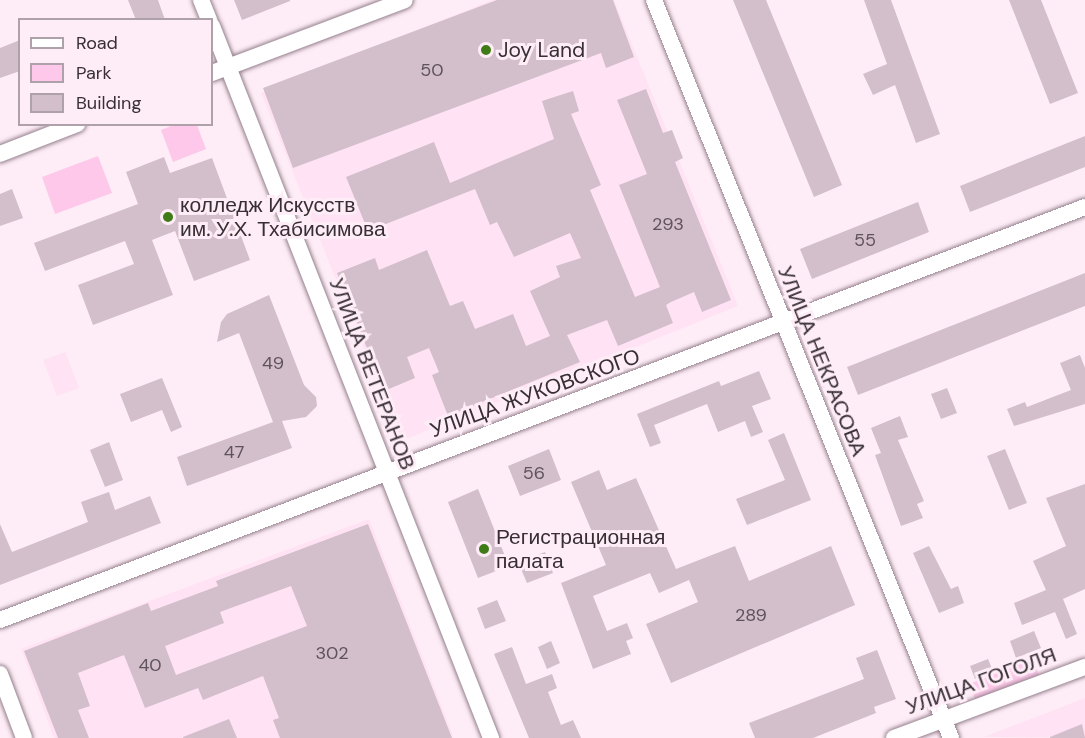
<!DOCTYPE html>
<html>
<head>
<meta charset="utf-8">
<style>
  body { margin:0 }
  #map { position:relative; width:1085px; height:738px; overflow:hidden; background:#feedf7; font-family:"DM Sans",sans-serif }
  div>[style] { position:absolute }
  .built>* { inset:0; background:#ffe2f4 }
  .green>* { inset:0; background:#fdc8e9 }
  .building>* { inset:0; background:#d3becb }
  .roads { filter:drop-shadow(0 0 2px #94808c) drop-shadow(0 0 2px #94808c) }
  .minor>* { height:16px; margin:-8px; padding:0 8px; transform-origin:8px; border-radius:8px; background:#fff }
  .dots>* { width:16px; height:16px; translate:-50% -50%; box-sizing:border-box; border:3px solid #feedf7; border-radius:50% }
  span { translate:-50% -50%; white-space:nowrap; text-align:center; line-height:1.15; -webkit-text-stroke:6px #feedf7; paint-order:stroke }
  .number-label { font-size:18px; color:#5f535a }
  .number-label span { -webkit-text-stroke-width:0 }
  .poi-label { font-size:21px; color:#382f34 }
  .left { translate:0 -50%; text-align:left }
  .street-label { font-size:21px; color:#382f34 }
  .legend { position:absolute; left:18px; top:18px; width:195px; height:108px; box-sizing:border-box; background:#feedf7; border:2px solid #afa1a9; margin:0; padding:8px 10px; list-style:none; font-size:18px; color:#382f34 }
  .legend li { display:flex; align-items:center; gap:12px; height:30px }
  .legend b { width:30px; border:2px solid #afa1a9 }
</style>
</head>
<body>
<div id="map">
  <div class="built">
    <i style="clip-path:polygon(492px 0,614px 0,738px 306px,401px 441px,261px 93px)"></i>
    <i style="clip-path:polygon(65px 352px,79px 388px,57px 396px,43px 360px)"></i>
    <i style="clip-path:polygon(369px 519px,454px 738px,54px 738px,21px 649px)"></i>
    <i style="clip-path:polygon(1085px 698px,1085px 738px,984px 737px)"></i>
  </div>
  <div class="green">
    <i style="clip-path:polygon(176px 124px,197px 125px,206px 149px,173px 162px,161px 130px)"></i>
    <i style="clip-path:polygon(98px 156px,112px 193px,55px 214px,42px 177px)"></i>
    <i style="clip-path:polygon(1033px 659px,1039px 675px,975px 699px,969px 684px)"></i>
  </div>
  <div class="building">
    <i style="clip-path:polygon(128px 0,158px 0,165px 20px,136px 20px)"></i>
    <i style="clip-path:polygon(234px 0,290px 0,290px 1px,242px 20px)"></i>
    <i style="clip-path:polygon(497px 0,613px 0,634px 57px,606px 68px,601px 53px,293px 168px,263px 88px)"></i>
    <i style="clip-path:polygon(733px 0,766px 0,842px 185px,814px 197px)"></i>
    <i style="clip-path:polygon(864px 0,891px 0,940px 134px,916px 143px,895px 85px,873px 95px,863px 74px,887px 64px)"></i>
    <i style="clip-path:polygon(1009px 0,1041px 0,1078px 93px,1050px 104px)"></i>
    <i style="clip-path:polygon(20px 40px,20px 71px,0 78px,0 48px)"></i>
    <i style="clip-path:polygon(646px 89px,663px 133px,672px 130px,683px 158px,675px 162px,731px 300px,702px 312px,694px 292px,671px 302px,666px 305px,673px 323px,618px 346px,607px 320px,567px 335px,580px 362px,448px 416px,432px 375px,439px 372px,429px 348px,407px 357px,415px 378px,384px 391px,337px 273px,375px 258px,379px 270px,427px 250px,450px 306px,463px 301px,475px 329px,513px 314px,526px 346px,550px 336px,530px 291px,560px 277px,556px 266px,581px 258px,570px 233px,514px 257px,497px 222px,490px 225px,475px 189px,368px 231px,346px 177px,434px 142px,450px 183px,554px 139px,542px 101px,573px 91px,579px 111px,571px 114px,601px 185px,590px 190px,635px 297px,660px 287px,619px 185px,647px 174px,617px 100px)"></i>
    <i style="clip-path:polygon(1085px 136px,1085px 167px,970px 212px,960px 186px)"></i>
    <i style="clip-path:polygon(164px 157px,170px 173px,212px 158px,250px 260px,194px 281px,175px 231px,152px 240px,173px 295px,93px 325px,78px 285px,134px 264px,125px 241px,45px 271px,34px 243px,138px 204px,126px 172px)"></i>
    <i style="clip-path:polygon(12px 189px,23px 218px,0 226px,0 194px)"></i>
    <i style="clip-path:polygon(918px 202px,929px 232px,812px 279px,800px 249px)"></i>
    <i style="clip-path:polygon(1085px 273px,1085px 306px,858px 395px,847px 367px)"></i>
    <i style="clip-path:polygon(269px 295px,304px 385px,316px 397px,317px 406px,306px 417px,282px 421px,292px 448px,187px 486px,177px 457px,273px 422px,239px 333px,217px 342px,221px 322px,227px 314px)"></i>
    <i style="clip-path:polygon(1080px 355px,1085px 368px,1085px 404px,1014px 426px,1007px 409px,1025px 402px,1027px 407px,1071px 390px,1060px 363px)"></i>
    <i style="clip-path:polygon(759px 371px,771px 399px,752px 406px,763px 432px,751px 437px,745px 421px,718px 432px,707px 404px,654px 425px,661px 443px,650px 447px,637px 414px,719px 381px,721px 386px)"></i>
    <i style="clip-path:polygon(162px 378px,182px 427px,171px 432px,162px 410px,131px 422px,120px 394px)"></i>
    <i style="clip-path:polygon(947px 388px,957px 413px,941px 419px,931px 394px)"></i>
    <i style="clip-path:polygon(900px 416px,908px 437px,898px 440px,924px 501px,917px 504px,923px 518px,901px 526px,875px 455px,881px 453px,871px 428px)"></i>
    <i style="clip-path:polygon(784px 433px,811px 500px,747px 525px,736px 499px,785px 480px,768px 440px)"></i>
    <i style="clip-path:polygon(109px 442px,123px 480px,105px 487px,90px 450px)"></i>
    <i style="clip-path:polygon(549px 449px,561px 480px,520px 496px,508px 466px)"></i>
    <i style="clip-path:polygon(1005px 449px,1027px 503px,1009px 510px,987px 456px)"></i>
    <i style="clip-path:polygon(599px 470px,607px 490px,636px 478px,676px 569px,735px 546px,749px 581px,831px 546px,855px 605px,671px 683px,646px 624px,698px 602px,689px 580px,659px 593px,650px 573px,593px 596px,607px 631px,627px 623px,633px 638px,626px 641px,631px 654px,593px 669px,561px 583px,606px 565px,571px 482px)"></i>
    <i style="clip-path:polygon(1085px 484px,1085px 589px,1063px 599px,1077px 634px,1066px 639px,1055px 612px,1022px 625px,1014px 603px,1046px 590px,1033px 561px,1066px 546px,1046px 498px)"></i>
    <i style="clip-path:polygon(478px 489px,509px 566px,478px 578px,448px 502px)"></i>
    <i style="clip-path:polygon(109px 492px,115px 510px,150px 496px,161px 523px,0 585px,0 524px,12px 552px,88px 522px,81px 502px)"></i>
    <i style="clip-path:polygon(evenodd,368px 524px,452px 738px,280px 738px,273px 720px,279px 718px,263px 676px,203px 700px,198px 688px,145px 708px,124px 655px,78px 673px,90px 706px,78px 710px,89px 738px,58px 738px,24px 651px,148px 603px,151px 611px,218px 586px,216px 581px,368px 524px,291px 586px,307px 626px,176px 675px,165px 646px,224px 623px,220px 612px,291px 586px)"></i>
    <i style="clip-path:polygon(929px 546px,951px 589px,958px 586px,964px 603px,939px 613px,913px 553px)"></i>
    <i style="clip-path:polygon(545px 552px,553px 573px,527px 583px,518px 562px)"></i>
    <i style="clip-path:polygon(497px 600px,506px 621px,485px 629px,477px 608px)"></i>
    <i style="clip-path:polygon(1034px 631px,1041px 648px,1016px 658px,1010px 641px)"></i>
    <i style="clip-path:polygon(551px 641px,560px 663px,547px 669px,538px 647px)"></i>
    <i style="clip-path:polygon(512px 647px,526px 684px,552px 674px,557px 688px,548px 692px,561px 725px,573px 720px,581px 738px,529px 738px,494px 654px)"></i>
    <i style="clip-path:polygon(877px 650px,896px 699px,874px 707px,876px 713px,813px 738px,755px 738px,749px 723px,864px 679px,856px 658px)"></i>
    <i style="clip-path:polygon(988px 659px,993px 671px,975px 679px,970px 666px)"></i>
    <i style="clip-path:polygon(229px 719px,237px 738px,183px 738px,183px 737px)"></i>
    <i style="clip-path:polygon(1082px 724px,1085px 738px,1050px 738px,1050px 737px)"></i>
  </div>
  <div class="roads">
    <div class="minor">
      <i style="left:201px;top:0;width:22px;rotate:68deg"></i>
      <i style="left:654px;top:0;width:796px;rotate:68.08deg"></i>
      <i style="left:212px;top:26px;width:765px;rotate:68.6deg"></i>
      <i style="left:212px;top:73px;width:206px;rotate:-20.7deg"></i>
      <i style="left:0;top:154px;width:83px;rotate:-21.3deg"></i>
      <i style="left:0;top:620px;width:1161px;rotate:-20.84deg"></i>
      <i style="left:0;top:674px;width:68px;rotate:69.4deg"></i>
      <i style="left:894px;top:738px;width:204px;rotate:-20.4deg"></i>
    </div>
  </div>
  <div class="dots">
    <i style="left:486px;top:50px;background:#3f7b16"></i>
    <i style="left:168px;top:217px;background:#3f7b16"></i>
    <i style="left:484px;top:549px;background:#3f7b16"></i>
  </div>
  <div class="number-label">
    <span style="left:432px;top:70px">50</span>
    <span style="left:668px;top:224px">293</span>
    <span style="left:865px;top:240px">55</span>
    <span style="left:273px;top:363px">49</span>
    <span style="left:234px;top:452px">47</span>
    <span style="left:534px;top:473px">56</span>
    <span style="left:751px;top:615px">289</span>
    <span style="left:332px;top:653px">302</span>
    <span style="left:150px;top:665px">40</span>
  </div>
  <div class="poi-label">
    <span class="left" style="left:498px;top:50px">Joy Land</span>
    <span class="left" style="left:180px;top:217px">колледж Искусств<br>им. У.Х. Тхабисимова</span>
    <span class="left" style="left:496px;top:549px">Регистрационная<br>палата</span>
  </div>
  <div class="street-label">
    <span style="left:822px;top:361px;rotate:68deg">УЛИЦА НЕКРАСОВА</span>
    <span style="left:372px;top:374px;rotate:69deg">УЛИЦА ВЕТЕРАНОВ</span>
    <span style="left:535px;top:393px;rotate:-20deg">УЛИЦА ЖУКОВСКОГО</span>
    <span style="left:981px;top:681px;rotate:-20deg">УЛИЦА ГОГОЛЯ</span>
  </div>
  <ul class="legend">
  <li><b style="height:8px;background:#fff"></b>Road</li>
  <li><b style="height:16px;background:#fdc8e9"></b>Park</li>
  <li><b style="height:16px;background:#d3becb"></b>Building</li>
  </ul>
</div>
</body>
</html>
